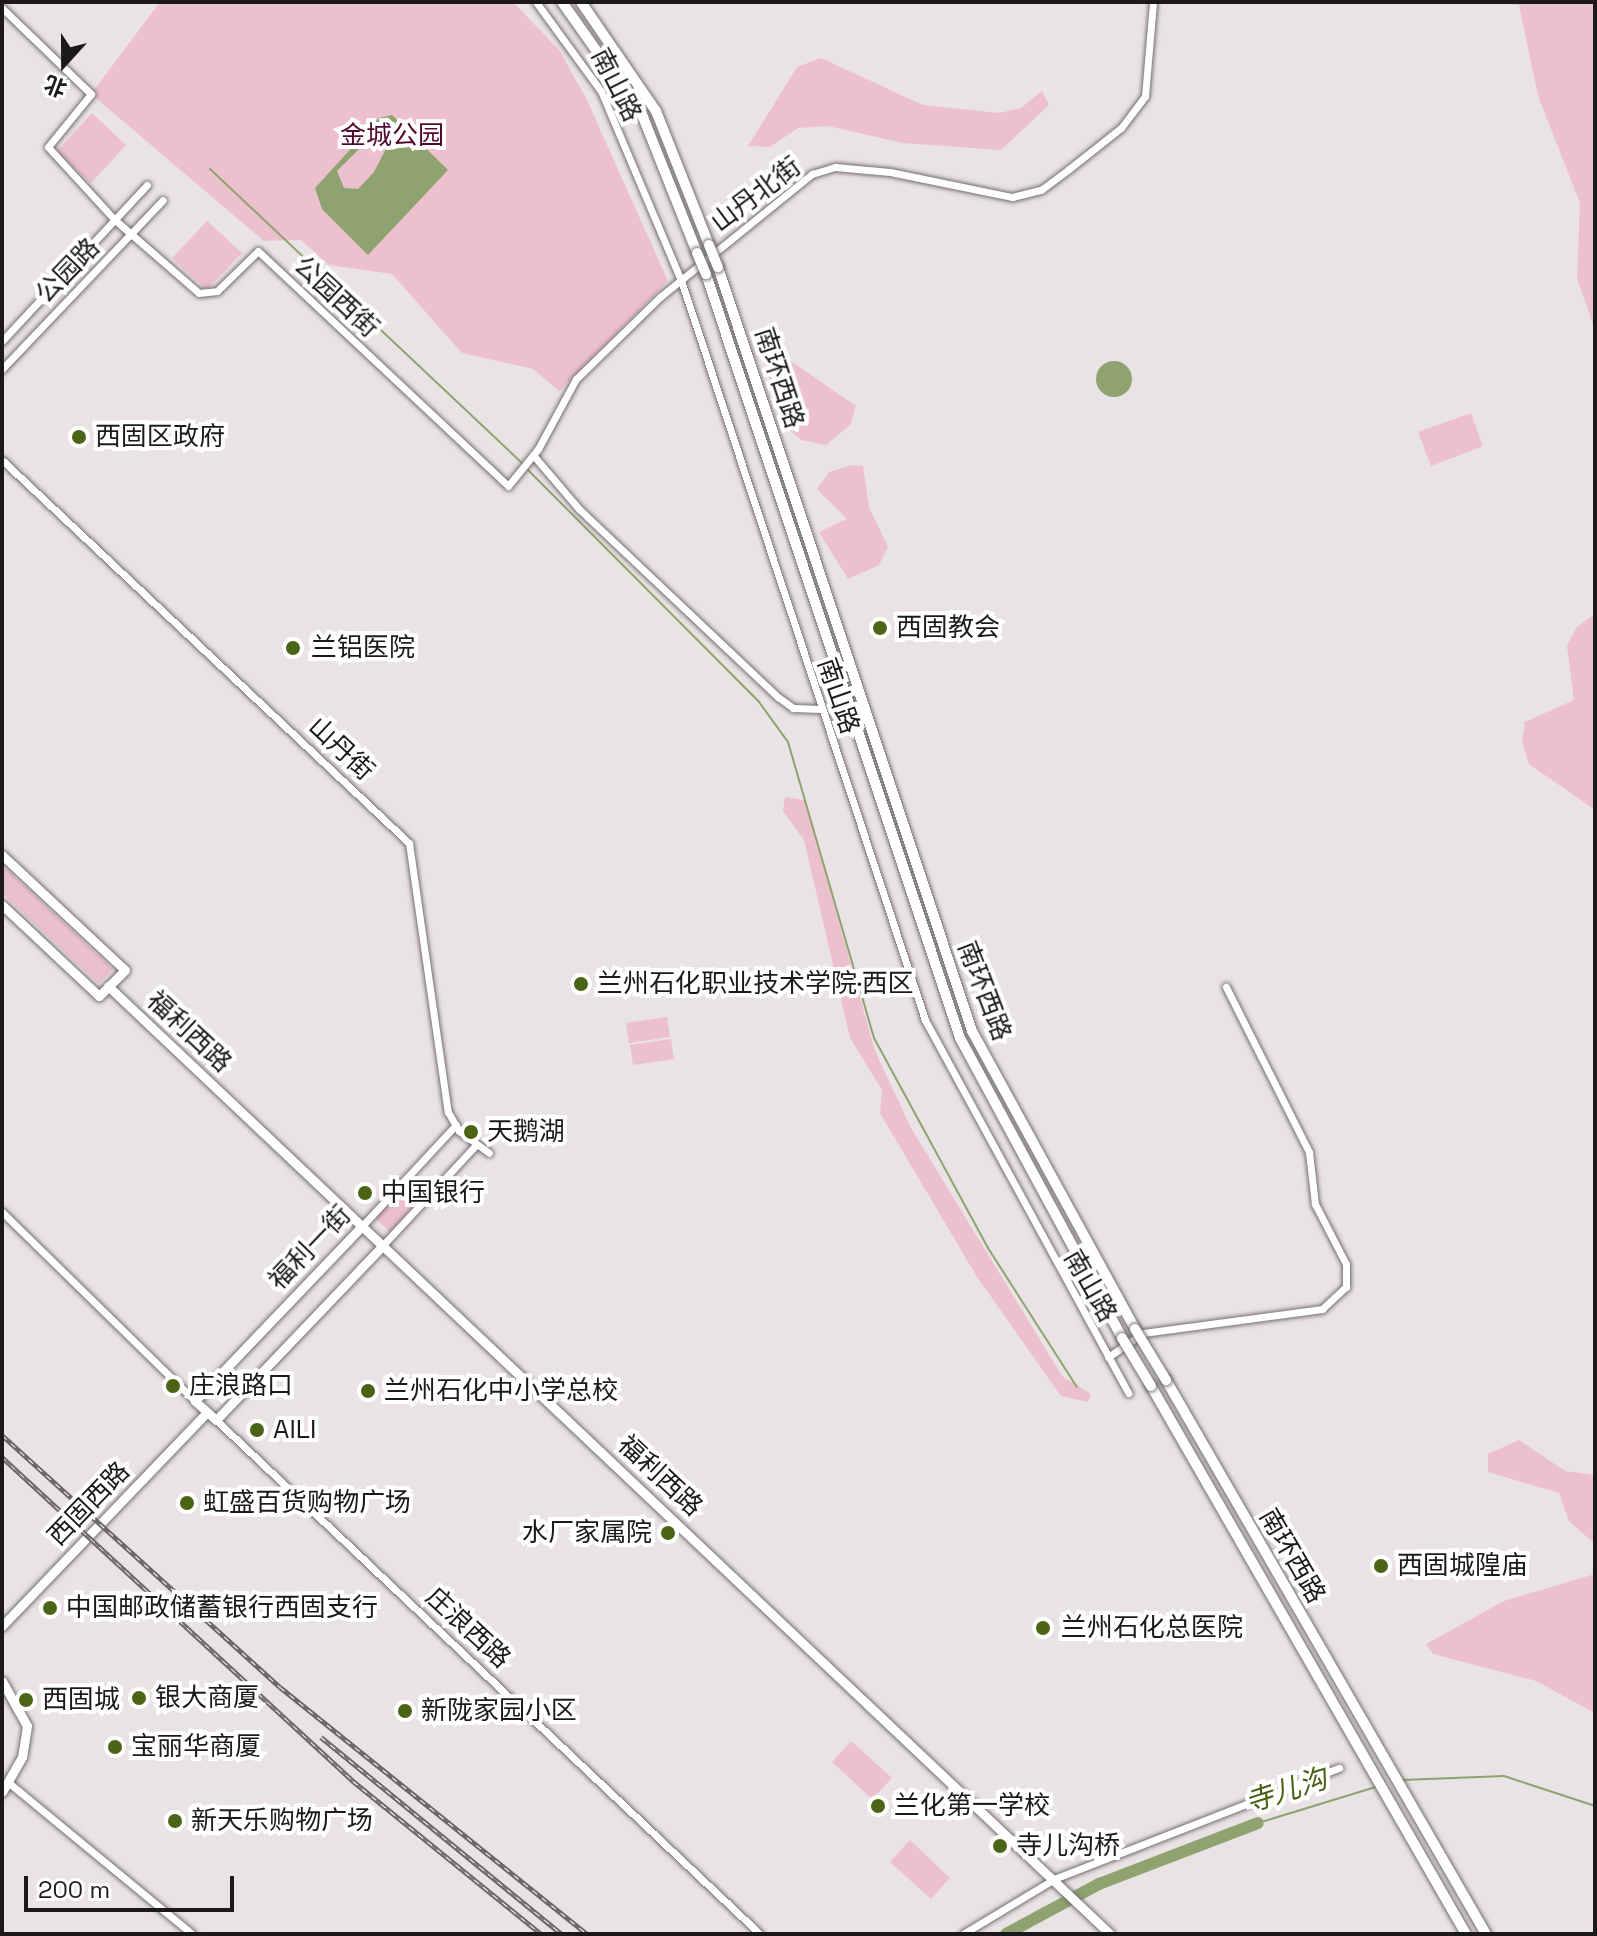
<!DOCTYPE html>
<html>
<head>
<meta charset="utf-8">
<style>
  body { margin:0 }
  #map { position:relative; width:1597px; height:1936px; overflow:hidden; background:#eae3e5; font-family:"Space Grotesk","Noto Sans SC",sans-serif }
  div>[style] { position:absolute }
  .green>* { inset:0; background:#edc0ce }
  .water>* { inset:0; background:#8ea36f }
  .round { border-radius:50% }
  .stream>* { height:2px; margin:-1px; padding:0 1px; transform-origin:1px; border-radius:1px; background:#8ea36f }
  .river>* { height:12px; margin:-6px; padding:0 6px; transform-origin:6px; border-radius:6px; background:#8ea36f }
  .roads { filter:drop-shadow(0 0 2px #756f70) drop-shadow(0 0 2px #756f70) }
  .minor>* { height:7px; margin:-3.5px; padding:0 3.5px; transform-origin:3.5px; border-radius:3.5px; background:#fff }
  .major>* { height:9px; margin:-4.5px; padding:0 4.5px; transform-origin:4.5px; border-radius:4.5px; background:#fff }
  .highway>* { height:10px; margin:-5px; padding:0 5px; transform-origin:5px; border-radius:5px; background:#fff }
  .rail>* { height:5px; margin-top:-2.5px; transform-origin:0; background:repeating-linear-gradient(90deg,#fff 0 6px,#6d686a 0 12px); box-sizing:border-box; border-block:2px solid #6d686a }
  .bridges { filter:drop-shadow(0 0 2px #756f70) drop-shadow(0 0 2px #756f70) }
  .highway-bridge>* { height:10px; margin:-5px; padding:0 5px; transform-origin:5px; border-radius:5px; background:#fff }
  .dots>* { width:22px; height:22px; translate:-50% -50%; box-sizing:border-box; border:4px solid #fff; border-radius:50% }
  span { translate:-50% -50%; white-space:nowrap; text-align:center; line-height:1.15; -webkit-text-stroke:8px #fff; paint-order:stroke }
  .street-label { font-size:26px; color:#1c191a }
  .park-label { font-size:26px; color:#510a2c }
  .poi-label { font-size:26px; color:#1c191a }
  .left { translate:0 -50%; text-align:left }
  .right { translate:-100% -50%; text-align:right }
  .water-label { font-size:28px; color:#476012; font-style:italic }
  .frame { position:absolute; inset:0; border:4px solid #1c191a; pointer-events:none }
  .north { position:absolute; left:24px; top:24px; width:80px; height:80px; -webkit-text-stroke:6px #fff; paint-order:stroke; rotate:201deg; font-size:22px; font-weight:700; line-height:32px; text-align:center; color:#1c191a }
  .north::after { content:''; display:block; margin:auto; width:28px; height:36px; background:#1c191a; clip-path:polygon(50% 0,100% 100%,50% 72%,0 100%) }
  .scale { position:absolute; left:24px; top:1876px; width:210px; height:36px; box-sizing:border-box; border:4px solid #1c191a; border-top:0; padding-left:10px; font-size:24px; line-height:28px; white-space:nowrap; color:#1c191a; -webkit-text-stroke:6px #fff; paint-order:stroke }
</style>
</head>
<body>
<div id="map">
  <div class="green">
    <i style="clip-path:polygon(160px 2px,513px 2px,559px 50px,586px 98px,668px 281px,559px 391px,533px 369px,462px 353px,392px 274px,329px 265px,301px 240px,264px 241px,91px 94px)"></i>
    <i style="clip-path:polygon(1484px 2px,1595px 2px,1595px 330px,1577px 278px,1580px 203px,1538px 96px,1519px 5px)"></i>
    <i style="clip-path:polygon(821px 58px,923px 105px,999px 113px,1021px 108px,1042px 91px,1049px 105px,1001px 150px,903px 143px,828px 126px,798px 128px,770px 147px,748px 146px,797px 67px)"></i>
    <i style="clip-path:polygon(92px 113px,126px 145px,91px 183px,57px 151px)"></i>
    <i style="clip-path:polygon(207px 221px,242px 253px,207px 290px,172px 258px)"></i>
    <i style="clip-path:polygon(776px 351px,856px 406px,850px 425px,826px 445px,801px 440px,785px 426px,765px 365px)"></i>
    <i style="clip-path:polygon(1471px 413px,1483px 446px,1431px 466px,1418px 432px)"></i>
    <i style="clip-path:polygon(852px 465px,863px 466px,869px 507px,888px 547px,879px 565px,848px 579px,819px 532px,847px 519px,817px 489px,829px 472px)"></i>
    <i style="clip-path:polygon(1595px 614px,1595px 810px,1529px 764px,1522px 742px,1525px 722px,1574px 700px,1567px 646px,1577px 627px)"></i>
    <i style="clip-path:polygon(785px 797px,805px 800px,875px 1051px,911px 1128px,1062px 1376px,1091px 1394px,1088px 1402px,1061px 1396px,977px 1277px,880px 1113px,882px 1090px,850px 1038px,804px 840px,783px 811px)"></i>
    <i style="clip-path:polygon(2px 865px,113px 969px,99px 984px,2px 893px)"></i>
    <i style="clip-path:polygon(667px 1017px,670px 1037px,629px 1043px,626px 1023px)"></i>
    <i style="clip-path:polygon(671px 1039px,674px 1059px,633px 1065px,630px 1045px)"></i>
    <i style="clip-path:polygon(405px 1185px,420px 1199px,390px 1232px,374px 1217px)"></i>
    <i style="clip-path:polygon(1519px 1440px,1565px 1471px,1595px 1475px,1595px 1544px,1569px 1521px,1559px 1493px,1488px 1472px,1488px 1454px)"></i>
    <i style="clip-path:polygon(1595px 1574px,1595px 1713px,1536px 1681px,1433px 1654px,1426px 1644px,1504px 1601px)"></i>
    <i style="clip-path:polygon(851px 1741px,892px 1778px,872px 1799px,832px 1762px)"></i>
    <i style="clip-path:polygon(910px 1840px,950px 1878px,931px 1899px,890px 1862px)"></i>
  </div>
  <div class="water">
    <i style="clip-path:polygon(evenodd,392px 115px,448px 170px,368px 255px,322px 209px,315px 188px,379px 118px,392px 115px,373px 135px,387px 147px,374px 172px,358px 189px,344px 188px,337px 171px,373px 135px)"></i>
    <i class="round" style="left:1096px;top:361px;width:36px;height:36px"></i>
  </div>
  <div class="stream">
    <i style="left:210px;top:169px;width:430px;rotate:43.3deg"></i>
    <i style="left:527px;top:469px;width:329px;rotate:45.1deg"></i>
    <i style="left:759px;top:702px;width:49px;rotate:54.1deg"></i>
    <i style="left:788px;top:742px;width:308px;rotate:73.8deg"></i>
    <i style="left:874px;top:1038px;width:239px;rotate:61.5deg"></i>
    <i style="left:988px;top:1248px;width:165px;rotate:57.4deg"></i>
    <i style="left:1402px;top:1780px;width:102px;rotate:-2.2deg"></i>
    <i style="left:1504px;top:1776px;width:96px;rotate:18.2deg"></i>
    <i style="left:1258px;top:1823px;width:123px;rotate:-17deg"></i>
  </div>
  <div class="river">
    <i style="left:1006px;top:1934px;width:106px;rotate:-28.3deg"></i>
    <i style="left:1099px;top:1884px;width:170px;rotate:-21deg"></i>
  </div>
  <div class="roads">
    <div class="minor">
      <i style="left:536px;top:2px;width:110px;rotate:53.9deg"></i>
      <i style="left:601px;top:91px;width:205px;rotate:67.1deg"></i>
      <i style="left:681px;top:280px;width:779px;rotate:71.75deg"></i>
      <i style="left:925px;top:1020px;width:425px;rotate:61.4deg"></i>
      <i style="left:2px;top:8px;width:124px;rotate:44deg"></i>
      <i style="left:91px;top:94px;width:68px;rotate:129.1deg"></i>
      <i style="left:48px;top:147px;width:99px;rotate:47.5deg"></i>
      <i style="left:115px;top:220px;width:111px;rotate:41deg"></i>
      <i style="left:199px;top:293px;width:18px;rotate:-6deg"></i>
      <i style="left:217px;top:291px;width:57px;rotate:-44.3deg"></i>
      <i style="left:258px;top:251px;width:343px;rotate:43.2deg"></i>
      <i style="left:508px;top:486px;width:48px;rotate:-51deg"></i>
      <i style="left:538px;top:449px;width:80px;rotate:-61.5deg"></i>
      <i style="left:576px;top:379px;width:117px;rotate:-44.3deg"></i>
      <i style="left:660px;top:297px;width:196px;rotate:-39deg"></i>
      <i style="left:812px;top:174px;width:24px;rotate:-17deg"></i>
      <i style="left:835px;top:167px;width:55px;rotate:5.2deg"></i>
      <i style="left:890px;top:172px;width:125px;rotate:11.6deg"></i>
      <i style="left:1012px;top:197px;width:30px;rotate:-14deg"></i>
      <i style="left:1041px;top:190px;width:35px;rotate:-37deg"></i>
      <i style="left:1069px;top:169px;width:66px;rotate:-38.3deg"></i>
      <i style="left:1121px;top:128px;width:40px;rotate:-53deg"></i>
      <i style="left:1145px;top:96px;width:94px;rotate:-85.1deg"></i>
      <i style="left:2px;top:341px;width:213px;rotate:-47.1deg"></i>
      <i style="left:2px;top:369px;width:233px;rotate:-46.4deg"></i>
      <i style="left:533px;top:455px;width:71px;rotate:49.6deg"></i>
      <i style="left:579px;top:509px;width:274px;rotate:43.4deg"></i>
      <i style="left:778px;top:697px;width:19px;rotate:36deg"></i>
      <i style="left:793px;top:708px;width:27px;rotate:2deg"></i>
      <i style="left:2px;top:460px;width:559px;rotate:43.26deg"></i>
      <i style="left:409px;top:843px;width:272px;rotate:81.8deg"></i>
      <i style="left:448px;top:1112px;width:22px;rotate:60deg"></i>
      <i style="left:459px;top:1131px;width:37px;rotate:36deg"></i>
      <i style="left:2px;top:1212px;width:270px;rotate:44.4deg"></i>
      <i style="left:362px;top:1226px;width:138px;rotate:-47.1deg"></i>
      <i style="left:383px;top:1245px;width:135px;rotate:-47.1deg"></i>
      <i style="left:1108px;top:1357px;width:42px;rotate:-34.4deg"></i>
      <i style="left:1143px;top:1333px;width:181px;rotate:-7.6deg"></i>
      <i style="left:1322px;top:1309px;width:33px;rotate:-43deg"></i>
      <i style="left:1346px;top:1287px;width:23px;rotate:-90deg"></i>
      <i style="left:1346px;top:1264px;width:68px;rotate:-117.3deg"></i>
      <i style="left:1315px;top:1204px;width:52px;rotate:-96.6deg"></i>
      <i style="left:1309px;top:1152px;width:185px;rotate:-116.7deg"></i>
      <i style="left:216px;top:1420px;width:748px;rotate:43.38deg"></i>
      <i style="left:9px;top:1783px;width:237px;rotate:39.5deg"></i>
      <i style="left:963px;top:1934px;width:106px;rotate:-31.1deg"></i>
      <i style="left:1054px;top:1879px;width:306px;rotate:-21.3deg"></i>
    </div>
    <div class="major">
      <i style="left:2px;top:855px;width:168px;rotate:43.1deg"></i>
      <i style="left:125px;top:970px;width:37px;rotate:135deg"></i>
      <i style="left:99px;top:996px;width:133px;rotate:-136.8deg"></i>
      <i style="left:108px;top:986px;width:1379px;rotate:43.41deg"></i>
      <i style="left:362px;top:1226px;width:242px;rotate:133.7deg"></i>
      <i style="left:195px;top:1401px;width:28px;rotate:42deg"></i>
      <i style="left:216px;top:1420px;width:242px;rotate:-46.3deg"></i>
      <i style="left:2px;top:1626px;width:296px;rotate:-46.2deg"></i>
      <i style="left:2px;top:1681px;width:51px;rotate:60.9deg"></i>
      <i style="left:27px;top:1726px;width:31px;rotate:99deg"></i>
      <i style="left:22px;top:1757px;width:40px;rotate:119.7deg"></i>
    </div>
    <div class="highway">
      <i style="left:562px;top:2px;width:141px;rotate:54.8deg"></i>
      <i style="left:643px;top:117px;width:146px;rotate:68.3deg"></i>
      <i style="left:581px;top:2px;width:132px;rotate:55.5deg"></i>
      <i style="left:656px;top:111px;width:144px;rotate:68.4deg"></i>
      <i style="left:718px;top:267px;width:805px;rotate:71.61deg"></i>
      <i style="left:972px;top:1031px;width:340px;rotate:61.3deg"></i>
      <i style="left:706px;top:274px;width:805px;rotate:71.61deg"></i>
      <i style="left:960px;top:1038px;width:341px;rotate:61.6deg"></i>
      <i style="left:1166px;top:1380px;width:640px;rotate:59.99deg"></i>
      <i style="left:1151px;top:1386px;width:632px;rotate:60.11deg"></i>
    </div>
  </div>
  <div class="rail">
    <i style="left:2px;top:1435px;width:375px;rotate:42.2deg"></i>
    <i style="left:280px;top:1687px;width:394px;rotate:38.8deg"></i>
    <i style="left:2px;top:1457px;width:478px;rotate:42.7deg"></i>
    <i style="left:353px;top:1781px;width:242px;rotate:39.1deg"></i>
    <i style="left:321px;top:1737px;width:311px;rotate:39.3deg"></i>
  </div>
  <div class="bridges">
    <div class="highway-bridge">
      <i style="left:709px;top:245px;width:24px;rotate:68deg"></i>
      <i style="left:697px;top:253px;width:23px;rotate:67deg"></i>
      <i style="left:1135px;top:1329px;width:60px;rotate:58.7deg"></i>
      <i style="left:1122px;top:1338px;width:56px;rotate:58.9deg"></i>
    </div>
  </div>
  <div class="dots">
    <i style="left:79px;top:437px;background:#4b6415"></i>
    <i style="left:880px;top:628px;background:#4b6415"></i>
    <i style="left:293px;top:648px;background:#4b6415"></i>
    <i style="left:581px;top:984px;background:#4b6415"></i>
    <i style="left:471px;top:1132px;background:#4b6415"></i>
    <i style="left:365px;top:1193px;background:#4b6415"></i>
    <i style="left:173px;top:1386px;background:#4b6415"></i>
    <i style="left:368px;top:1391px;background:#4b6415"></i>
    <i style="left:257px;top:1430px;background:#4b6415"></i>
    <i style="left:187px;top:1503px;background:#4b6415"></i>
    <i style="left:668px;top:1533px;background:#4b6415"></i>
    <i style="left:1381px;top:1566px;background:#4b6415"></i>
    <i style="left:50px;top:1608px;background:#4b6415"></i>
    <i style="left:1043px;top:1628px;background:#4b6415"></i>
    <i style="left:139px;top:1698px;background:#4b6415"></i>
    <i style="left:26px;top:1700px;background:#4b6415"></i>
    <i style="left:405px;top:1711px;background:#4b6415"></i>
    <i style="left:115px;top:1747px;background:#4b6415"></i>
    <i style="left:878px;top:1806px;background:#4b6415"></i>
    <i style="left:175px;top:1821px;background:#4b6415"></i>
    <i style="left:1000px;top:1846px;background:#4b6415"></i>
  </div>
  <div class="street-label">
    <span style="left:616px;top:85px;rotate:63deg">南山路</span>
    <span style="left:756px;top:195px;rotate:-37deg">山丹北街</span>
    <span style="left:68px;top:271px;rotate:-46deg">公园路</span>
    <span style="left:336px;top:297px;rotate:43deg">公园西街</span>
    <span style="left:779px;top:378px;rotate:72deg">南环西路</span>
    <span style="left:838px;top:696px;rotate:71deg">南山路</span>
    <span style="left:341px;top:749px;rotate:43deg">山丹街</span>
    <span style="left:984px;top:991px;rotate:69deg">南环西路</span>
    <span style="left:189px;top:1032px;rotate:43deg">福利西路</span>
    <span style="left:310px;top:1248px;rotate:-46deg">福利一街</span>
    <span style="left:1090px;top:1286px;rotate:60deg">南山路</span>
    <span style="left:660px;top:1476px;rotate:43deg">福利西路</span>
    <span style="left:89px;top:1504px;rotate:-46deg">西固西路</span>
    <span style="left:1292px;top:1556px;rotate:60deg">南环西路</span>
    <span style="left:468px;top:1628px;rotate:43deg">庄浪西路</span>
  </div>
  <div class="park-label">
    <span style="left:392px;top:136px">金城公园</span>
  </div>
  <div class="poi-label">
    <span class="left" style="left:95px;top:437px">西固区政府</span>
    <span class="left" style="left:896px;top:628px">西固教会</span>
    <span class="left" style="left:311px;top:648px">兰铝医院</span>
    <span class="left" style="left:597px;top:984px">兰州石化职业技术学院·西区</span>
    <span class="left" style="left:487px;top:1132px">天鹅湖</span>
    <span class="left" style="left:381px;top:1193px">中国银行</span>
    <span class="left" style="left:189px;top:1386px">庄浪路口</span>
    <span class="left" style="left:384px;top:1391px">兰州石化中小学总校</span>
    <span class="left" style="left:273px;top:1430px">AILI</span>
    <span class="left" style="left:203px;top:1503px">虹盛百货购物广场</span>
    <span class="right" style="left:652px;top:1533px">水厂家属院</span>
    <span class="left" style="left:1397px;top:1566px">西固城隍庙</span>
    <span class="left" style="left:66px;top:1608px">中国邮政储蓄银行西固支行</span>
    <span class="left" style="left:1061px;top:1628px">兰州石化总医院</span>
    <span class="left" style="left:155px;top:1698px">银大商厦</span>
    <span class="left" style="left:42px;top:1700px">西固城</span>
    <span class="left" style="left:421px;top:1711px">新陇家园小区</span>
    <span class="left" style="left:131px;top:1747px">宝丽华商厦</span>
    <span class="left" style="left:894px;top:1806px">兰化第一学校</span>
    <span class="left" style="left:191px;top:1821px">新天乐购物广场</span>
    <span class="left" style="left:1016px;top:1846px">寺儿沟桥</span>
  </div>
  <div class="water-label">
    <span style="left:1286px;top:1790px;rotate:-18deg">寺儿沟</span>
  </div>
  <div class="frame"></div>
  <div class="north">北</div>
  <div class="scale">200 m</div>
</div>
</body>
</html>
